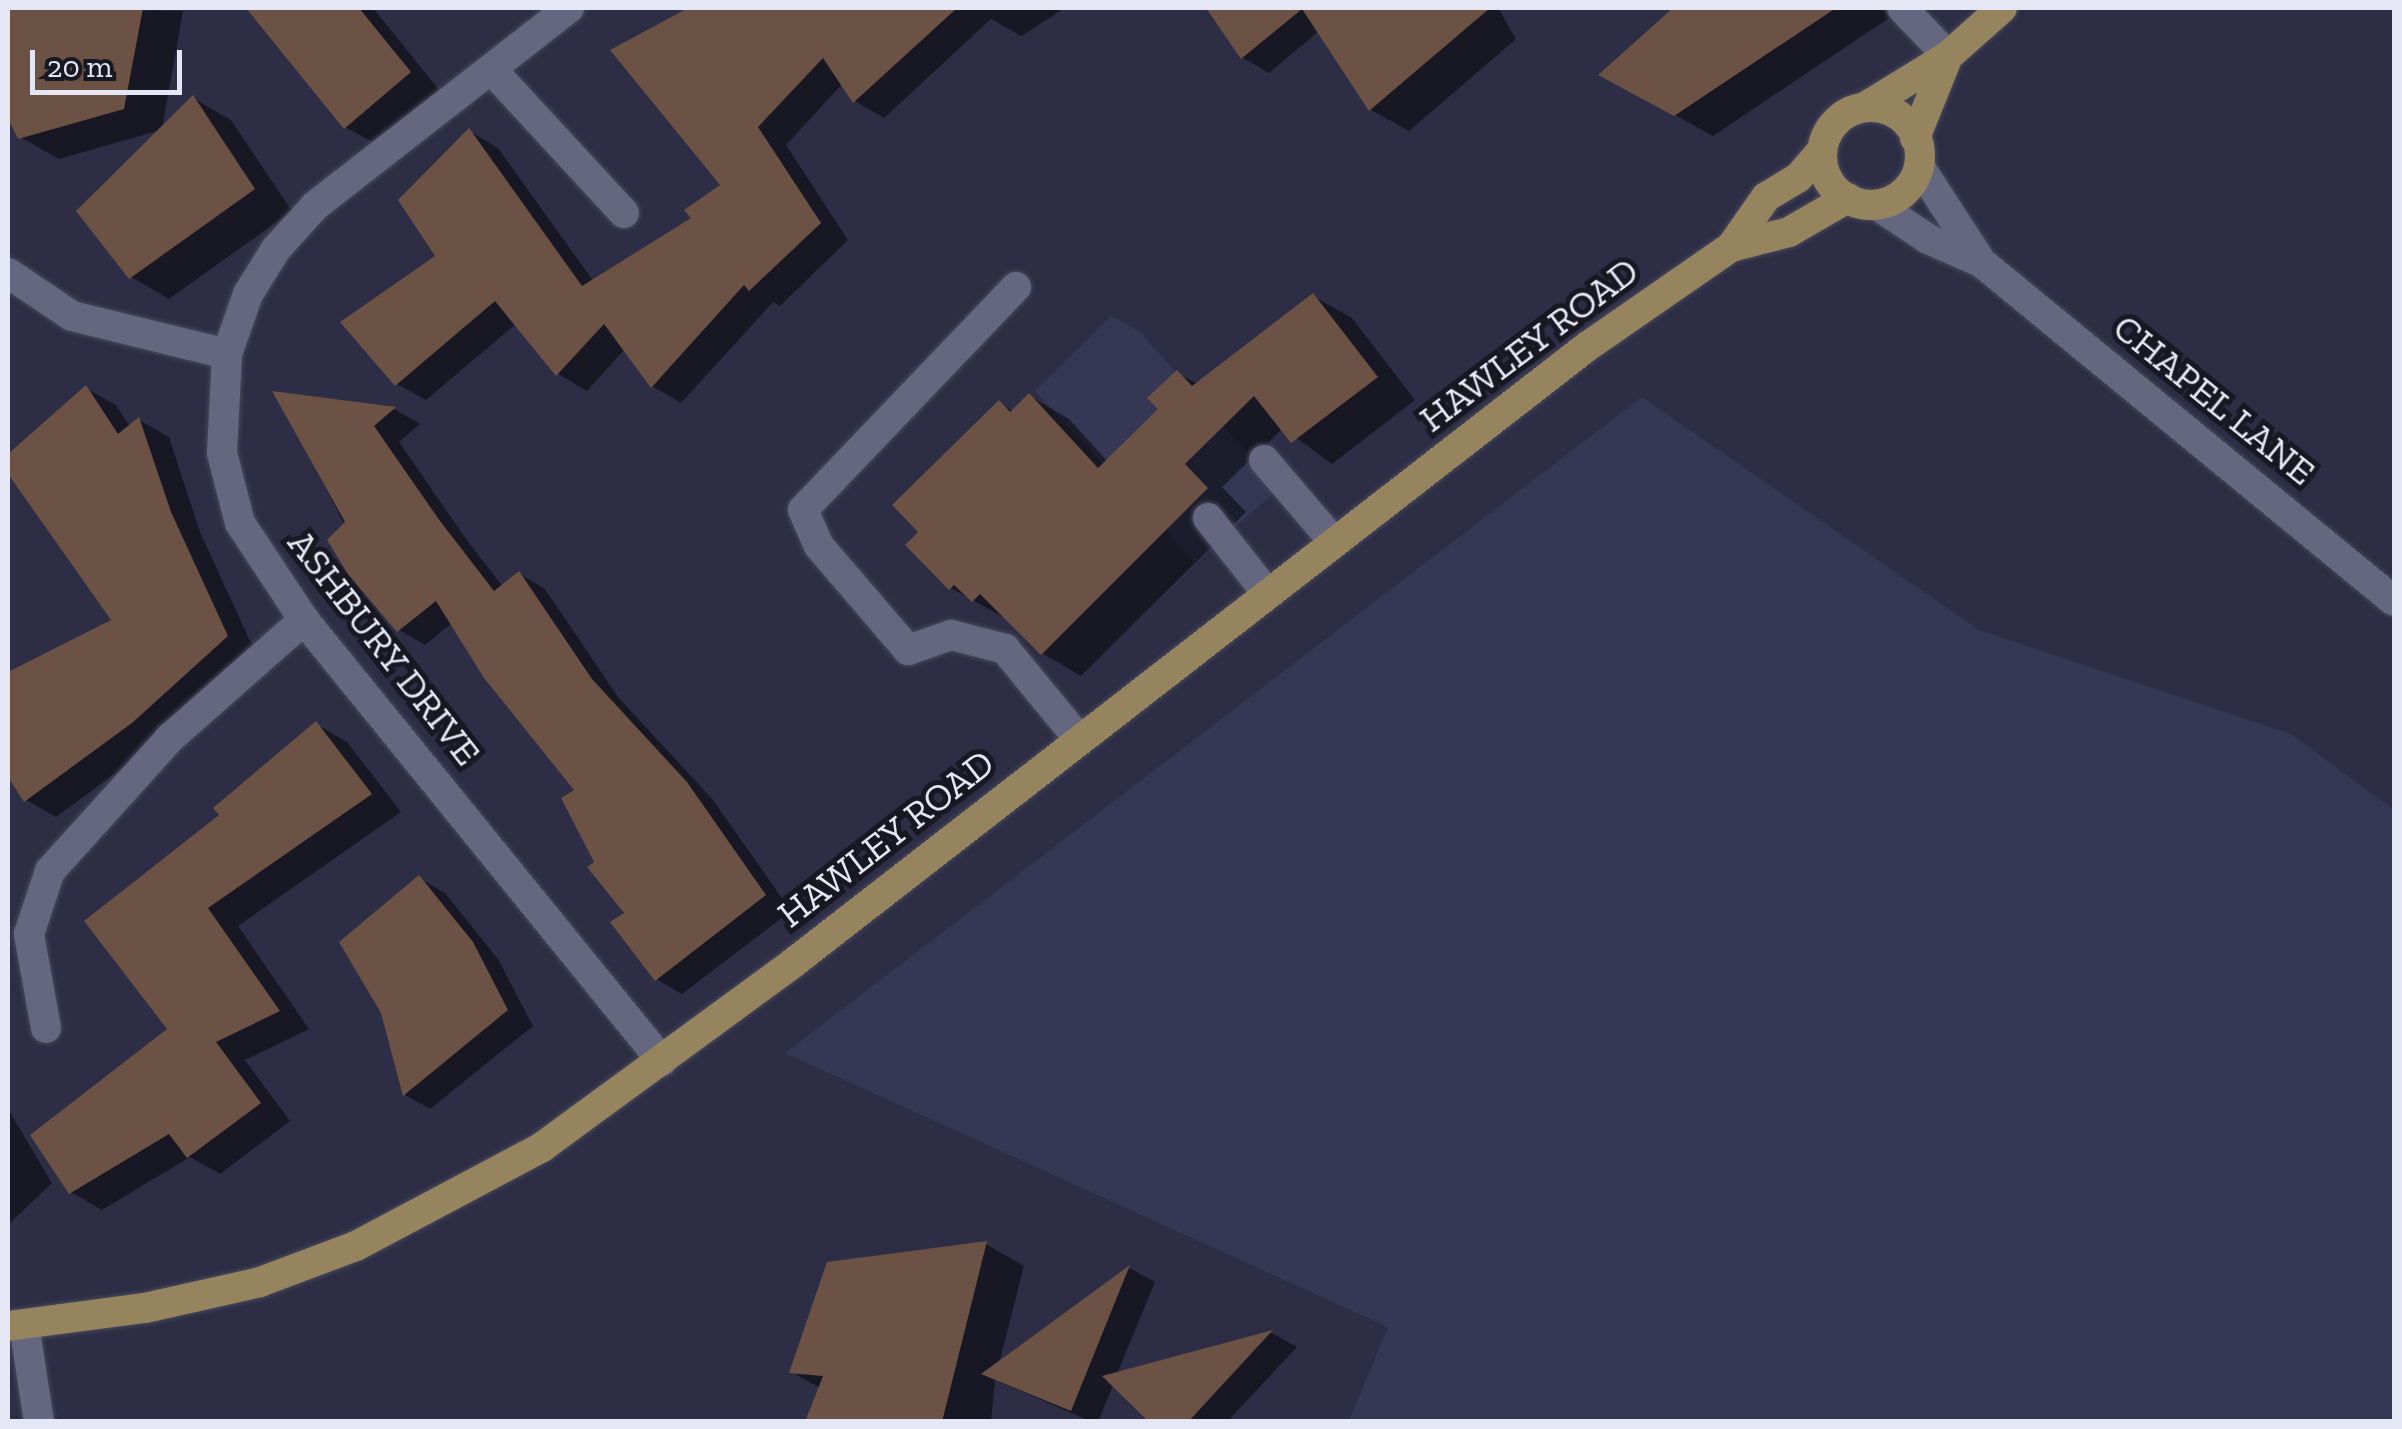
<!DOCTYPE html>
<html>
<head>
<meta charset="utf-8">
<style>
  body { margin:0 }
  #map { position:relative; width:2402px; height:1429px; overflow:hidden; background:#2d2e45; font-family:"Zilla Slab",serif }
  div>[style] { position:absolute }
  .built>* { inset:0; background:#363754 }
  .shadow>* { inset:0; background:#0007 }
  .building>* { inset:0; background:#6b5244 }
  .roads { filter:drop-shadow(0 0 2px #48485b) drop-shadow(0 0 2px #48485b) }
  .minor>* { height:30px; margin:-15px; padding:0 15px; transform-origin:15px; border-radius:15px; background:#656780 }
  .major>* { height:30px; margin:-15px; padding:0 15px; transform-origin:15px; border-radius:15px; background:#96845f }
  .major>.ring { margin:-15px; padding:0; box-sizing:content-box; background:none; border:30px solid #96845f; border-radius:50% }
  span { translate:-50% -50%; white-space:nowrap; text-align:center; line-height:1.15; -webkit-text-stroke:10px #171822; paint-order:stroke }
  .street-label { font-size:38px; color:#e5e7f5 }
  .frame { position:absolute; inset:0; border:10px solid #e5e7f5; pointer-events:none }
  .scale { position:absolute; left:30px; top:50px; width:152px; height:45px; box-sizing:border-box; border:5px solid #e5e7f5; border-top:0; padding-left:12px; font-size:30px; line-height:35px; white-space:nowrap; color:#e5e7f5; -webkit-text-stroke:8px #171822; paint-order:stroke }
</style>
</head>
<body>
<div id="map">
  <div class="built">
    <i style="clip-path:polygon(1111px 316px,1139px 331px,1279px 489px,1194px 561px,1035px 391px)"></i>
    <i style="clip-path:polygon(1642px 397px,1979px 630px,2291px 734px,2394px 810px,2394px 1421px,1349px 1421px,1388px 1327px,785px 1053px)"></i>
  </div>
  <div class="shadow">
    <i style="clip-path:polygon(8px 8px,183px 11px,162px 129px,193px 98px,231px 120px,292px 211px,169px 299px,131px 277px,161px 130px,59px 159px,20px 137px,8px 112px)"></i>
    <i style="clip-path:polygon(249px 8px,373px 8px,440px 91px,376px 144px,345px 127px)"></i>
    <i style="clip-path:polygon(693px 8px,716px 8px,745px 32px,768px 8px,1065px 8px,1021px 36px,991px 19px,884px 118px,855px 101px,843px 83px,786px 145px,848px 240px,780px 306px,773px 302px,681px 403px,652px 386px,625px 349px,587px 391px,558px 374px,517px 323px,426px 400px,397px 384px,439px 257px,469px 131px,498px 148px,594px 282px,694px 219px,724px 185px,613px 51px)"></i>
    <i style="clip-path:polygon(1209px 8px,1498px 8px,1516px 39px,1409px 131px,1371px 110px,1319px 31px,1269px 73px,1243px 58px)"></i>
    <i style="clip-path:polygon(1676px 8px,1904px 8px,1713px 136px,1602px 75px)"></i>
    <i style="clip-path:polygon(1313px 296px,1352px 318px,1415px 400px,1332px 464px,1283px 428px,1222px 487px,1246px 512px,1081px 676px,1042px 653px,1010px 621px,951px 588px,921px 532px,1000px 404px,1014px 412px,1030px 396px,1069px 419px,1108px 462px,1162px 409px,1177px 373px,1198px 384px)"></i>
    <i style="clip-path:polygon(86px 388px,116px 405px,130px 427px,139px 420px,169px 437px,200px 532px,256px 654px,162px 739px,56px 817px,26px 800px,8px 772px,8px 675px,114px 621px,8px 470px,8px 457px)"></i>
    <i style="clip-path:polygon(277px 394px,396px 410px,420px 424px,399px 442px,466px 539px,503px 587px,520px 574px,545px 589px,618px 697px,713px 800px,791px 911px,682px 994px,656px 979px,597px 862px,578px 790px,452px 623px,425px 645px,399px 630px)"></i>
    <i style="clip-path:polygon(316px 724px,347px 742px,401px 812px,238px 926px,309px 1029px,245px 1060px,290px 1121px,220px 1174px,190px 1157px,102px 1210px,71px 1192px,171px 1029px,223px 816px)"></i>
    <i style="clip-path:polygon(419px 878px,445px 893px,498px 959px,533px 1026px,430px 1109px,405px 1095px)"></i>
    <i style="clip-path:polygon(8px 1109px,52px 1183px,8px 1225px)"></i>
    <i style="clip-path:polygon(986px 1244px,1024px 1266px,999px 1364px,1130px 1268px,1155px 1282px,1117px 1374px,1272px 1333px,1297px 1347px,1227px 1422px,1153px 1422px,1114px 1383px,1098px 1422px,1092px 1422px,995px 1380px,991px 1422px,808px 1422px,820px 1388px,792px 1372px)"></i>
  </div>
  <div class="building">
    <i style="clip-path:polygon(8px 8px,143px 8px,124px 109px,18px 139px,8px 118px)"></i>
    <i style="clip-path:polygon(246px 8px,359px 8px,411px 72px,344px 129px)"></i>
    <i style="clip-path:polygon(688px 8px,957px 8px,853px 103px,823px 58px,758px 127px,821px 223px,749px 291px,744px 285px,651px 388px,604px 324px,556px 376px,495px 301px,395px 386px,340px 322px,435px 256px,398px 200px,469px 128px,582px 286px,691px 218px,684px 210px,720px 185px,610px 50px)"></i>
    <i style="clip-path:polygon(1206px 8px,1490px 8px,1369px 111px,1302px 9px,1241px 59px)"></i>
    <i style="clip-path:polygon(1673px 8px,1836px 8px,1674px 116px,1598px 75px)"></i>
    <i style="clip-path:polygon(193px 95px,255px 189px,129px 279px,76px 211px)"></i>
    <i style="clip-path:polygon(1313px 293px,1378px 377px,1291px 443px,1254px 396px,1185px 464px,1208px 488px,1041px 655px,980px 594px,972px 602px,954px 585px,949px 590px,905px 545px,918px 532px,892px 505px,999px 400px,1010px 412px,1029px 393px,1098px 468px,1158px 409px,1147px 398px,1177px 370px,1192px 386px)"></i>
    <i style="clip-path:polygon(86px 385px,118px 434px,139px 417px,171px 512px,228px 636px,132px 723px,24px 802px,8px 777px,8px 672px,111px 620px,8px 474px,8px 454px)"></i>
    <i style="clip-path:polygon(272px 391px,396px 407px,374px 426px,440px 521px,494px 591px,519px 571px,592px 679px,687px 782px,766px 895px,655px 981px,610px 922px,624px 913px,587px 867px,594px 862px,561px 798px,574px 790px,484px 678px,436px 601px,397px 632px,348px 574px,327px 540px,345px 522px)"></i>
    <i style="clip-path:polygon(316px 721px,372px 794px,208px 908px,280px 1011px,216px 1042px,261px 1103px,187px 1158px,169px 1134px,69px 1194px,30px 1135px,167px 1029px,84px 921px,219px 815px,213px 808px)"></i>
    <i style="clip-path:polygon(419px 875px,473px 942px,508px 1010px,403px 1096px,381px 1013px,339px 942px)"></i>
    <i style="clip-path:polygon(987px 1241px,942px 1422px,805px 1422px,823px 1376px,789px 1373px,827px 1262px)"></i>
    <i style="clip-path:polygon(1130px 1265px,1071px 1411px,981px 1374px)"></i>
    <i style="clip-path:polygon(1273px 1330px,1188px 1422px,1149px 1422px,1102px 1376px)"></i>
  </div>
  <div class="roads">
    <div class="minor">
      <i style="left:569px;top:8px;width:322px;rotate:142.1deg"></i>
      <i style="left:315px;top:206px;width:58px;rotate:132.2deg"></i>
      <i style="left:276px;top:249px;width:53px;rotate:121.9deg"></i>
      <i style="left:248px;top:294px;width:64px;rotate:109.3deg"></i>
      <i style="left:227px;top:354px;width:99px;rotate:92.9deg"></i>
      <i style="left:222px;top:453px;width:72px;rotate:75.6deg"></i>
      <i style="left:240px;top:523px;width:116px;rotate:56.6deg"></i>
      <i style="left:304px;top:620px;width:568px;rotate:50.93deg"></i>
      <i style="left:1902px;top:8px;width:66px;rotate:46.2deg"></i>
      <i style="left:491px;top:69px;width:196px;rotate:47.3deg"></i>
      <i style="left:1919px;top:166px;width:114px;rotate:57.1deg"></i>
      <i style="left:1877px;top:205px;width:61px;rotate:33.7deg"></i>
      <i style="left:1928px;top:239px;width:58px;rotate:23.5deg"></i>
      <i style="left:1981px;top:262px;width:534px;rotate:39.38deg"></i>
      <i style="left:8px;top:273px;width:77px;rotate:33.9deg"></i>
      <i style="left:72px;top:316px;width:160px;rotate:13.8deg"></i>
      <i style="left:1016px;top:287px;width:308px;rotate:133.7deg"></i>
      <i style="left:803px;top:510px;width:39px;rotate:66deg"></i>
      <i style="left:819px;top:546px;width:137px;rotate:49.4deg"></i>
      <i style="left:908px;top:650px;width:46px;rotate:-19.2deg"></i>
      <i style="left:951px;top:635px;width:56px;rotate:14.5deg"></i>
      <i style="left:1005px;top:649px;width:117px;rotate:50.6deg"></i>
      <i style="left:1264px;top:460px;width:108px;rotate:49.5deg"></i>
      <i style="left:1208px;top:518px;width:95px;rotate:51.8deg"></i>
      <i style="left:46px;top:1028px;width:96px;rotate:-100.3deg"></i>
      <i style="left:29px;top:934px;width:66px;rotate:-71.6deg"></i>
      <i style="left:50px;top:871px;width:179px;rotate:-47.9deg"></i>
      <i style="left:170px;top:738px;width:179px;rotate:-41.4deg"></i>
      <i style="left:24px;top:1324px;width:99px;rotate:81.3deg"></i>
    </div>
    <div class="major">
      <i style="left:1865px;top:107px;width:97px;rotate:-31.6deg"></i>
      <i style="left:1948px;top:56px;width:72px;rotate:-41.6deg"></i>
      <i class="ring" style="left:1822px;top:107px;width:68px;height:68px"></i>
      <i style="left:1915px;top:138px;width:88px;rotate:-68.1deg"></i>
      <i style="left:1731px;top:247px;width:61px;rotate:-55deg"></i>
      <i style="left:1766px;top:197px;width:37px;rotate:-31deg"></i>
      <i style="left:1798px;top:178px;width:35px;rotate:-49deg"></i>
      <i style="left:8px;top:1326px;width:138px;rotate:-7.5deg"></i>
      <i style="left:145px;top:1308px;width:118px;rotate:-12.7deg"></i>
      <i style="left:260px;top:1282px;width:103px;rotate:-20.6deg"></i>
      <i style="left:356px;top:1246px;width:211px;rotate:-28deg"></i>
      <i style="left:542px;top:1147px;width:311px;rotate:-36.2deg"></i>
      <i style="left:793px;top:963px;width:1006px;rotate:-37.82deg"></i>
      <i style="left:1588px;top:346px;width:174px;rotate:-34.7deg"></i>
      <i style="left:1731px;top:247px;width:60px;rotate:-14.5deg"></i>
      <i style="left:1789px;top:232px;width:68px;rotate:-30deg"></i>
    </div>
  </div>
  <div class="street-label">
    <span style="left:1529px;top:345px;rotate:-37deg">HAWLEY ROAD</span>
    <span style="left:2214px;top:400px;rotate:39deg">CHAPEL LANE</span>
    <span style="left:384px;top:648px;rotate:52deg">ASHBURY DRIVE</span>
    <span style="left:886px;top:839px;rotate:-38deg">HAWLEY ROAD</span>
  </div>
  <div class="frame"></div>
  <div class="scale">20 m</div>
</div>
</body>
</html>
